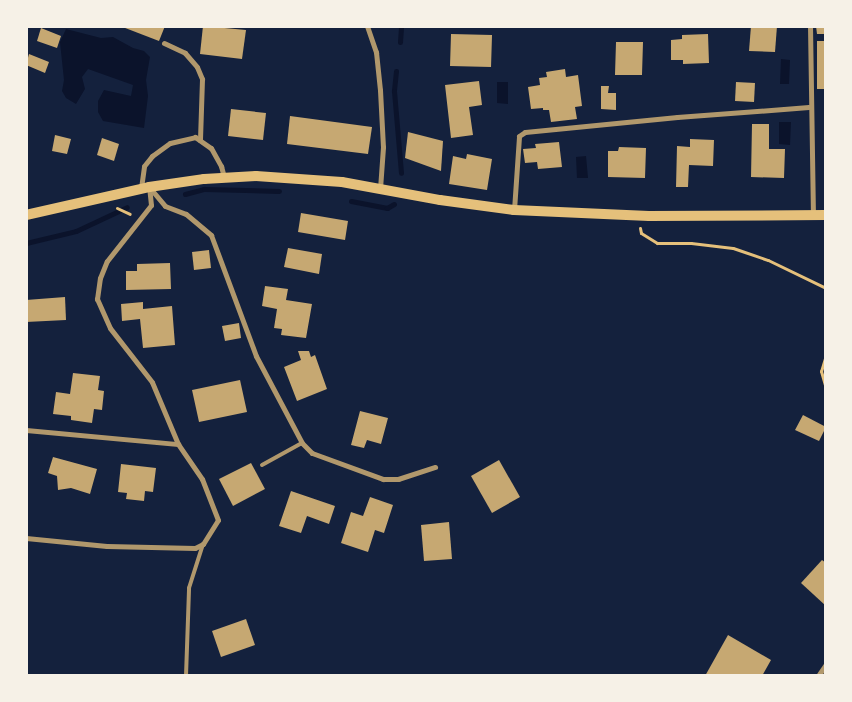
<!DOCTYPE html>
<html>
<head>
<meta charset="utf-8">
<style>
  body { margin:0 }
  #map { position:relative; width:852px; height:702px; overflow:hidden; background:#14213d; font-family:"Asap Condensed",sans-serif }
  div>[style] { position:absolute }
  .water>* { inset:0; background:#0b132b }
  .stream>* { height:5px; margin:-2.5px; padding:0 2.5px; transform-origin:2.5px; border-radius:2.5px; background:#0b132b }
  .building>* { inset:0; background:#c6a872 }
  .path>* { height:3px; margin:-1.5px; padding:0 1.5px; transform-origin:1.5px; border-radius:1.5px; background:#e5c07b }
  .service>* { height:4px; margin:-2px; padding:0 2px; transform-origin:2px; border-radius:2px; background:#b1986c }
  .minor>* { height:5px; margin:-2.5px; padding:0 2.5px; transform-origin:2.5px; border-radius:2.5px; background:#b1986c }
  .secondary>* { height:10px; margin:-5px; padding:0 5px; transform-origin:5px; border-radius:5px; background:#e5c07b }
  span { translate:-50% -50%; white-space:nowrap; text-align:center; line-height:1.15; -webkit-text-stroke:4.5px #f6f1e7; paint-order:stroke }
  .frame { position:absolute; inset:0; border:28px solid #f6f1e7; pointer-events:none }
</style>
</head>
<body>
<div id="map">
  <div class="water">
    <i style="clip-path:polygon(66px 29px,101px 38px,113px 37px,133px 48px,144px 51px,150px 57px,146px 80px,148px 96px,144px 128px,103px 121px,98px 112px,98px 101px,104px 90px,131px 96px,133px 85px,88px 69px,82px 77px,85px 89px,76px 104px,66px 98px,62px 91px,64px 80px,60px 42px)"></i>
    <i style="clip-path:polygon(781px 59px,790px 60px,789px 84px,780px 84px)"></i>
    <i style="clip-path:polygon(497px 82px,508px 82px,508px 104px,497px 103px)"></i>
    <i style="clip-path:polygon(779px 122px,791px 122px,790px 145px,779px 144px)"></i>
    <i style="clip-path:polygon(586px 156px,588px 178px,577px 178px,576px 157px)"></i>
  </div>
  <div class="stream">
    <i style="left:400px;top:42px;width:16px;rotate:-86deg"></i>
    <i style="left:396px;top:71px;width:20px;rotate:96deg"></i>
    <i style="left:394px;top:91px;width:82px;rotate:85.1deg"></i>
    <i style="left:185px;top:194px;width:20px;rotate:-15deg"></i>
    <i style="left:204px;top:189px;width:75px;rotate:1.5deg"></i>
    <i style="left:351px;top:201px;width:37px;rotate:11deg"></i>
    <i style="left:387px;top:208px;width:8px;rotate:-30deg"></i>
    <i style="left:26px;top:243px;width:51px;rotate:-13.5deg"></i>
    <i style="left:76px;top:231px;width:56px;rotate:-25.2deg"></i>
  </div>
  <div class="building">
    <i style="clip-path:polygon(120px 26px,165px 26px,159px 41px)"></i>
    <i style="clip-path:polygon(203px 26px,246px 30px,242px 59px,200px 54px)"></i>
    <i style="clip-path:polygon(751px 26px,777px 26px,775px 52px,749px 51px)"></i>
    <i style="clip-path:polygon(816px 26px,826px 26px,826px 34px,817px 34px)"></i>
    <i style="clip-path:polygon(41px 28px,61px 36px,57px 48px,37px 41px)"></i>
    <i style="clip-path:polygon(451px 34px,492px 35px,491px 67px,450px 66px)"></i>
    <i style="clip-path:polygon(708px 34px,709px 63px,683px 64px,683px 60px,671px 60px,671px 40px,682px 39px,682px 35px)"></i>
    <i style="clip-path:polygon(817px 41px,826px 41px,826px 89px,817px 89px)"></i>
    <i style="clip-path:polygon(616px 42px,643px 42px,642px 75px,615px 75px)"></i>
    <i style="clip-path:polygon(29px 54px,49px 62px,45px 73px,26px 65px)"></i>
    <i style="clip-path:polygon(565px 69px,566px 77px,578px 75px,582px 106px,575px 107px,577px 119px,551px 122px,549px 110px,543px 110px,543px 108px,531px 109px,528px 87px,540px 85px,539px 78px,547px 77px,546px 72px)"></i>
    <i style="clip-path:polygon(479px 81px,482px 105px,469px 107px,473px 135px,451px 138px,445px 85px)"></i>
    <i style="clip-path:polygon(736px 82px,755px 83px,754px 102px,735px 101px)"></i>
    <i style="clip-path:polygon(601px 86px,609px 86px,608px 93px,616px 93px,616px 110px,601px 109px)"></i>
    <i style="clip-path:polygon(231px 109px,266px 113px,263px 140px,228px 136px)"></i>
    <i style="clip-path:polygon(290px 116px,372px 127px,368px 154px,287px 144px)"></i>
    <i style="clip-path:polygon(752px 124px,769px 124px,769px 149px,785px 149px,784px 178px,751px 177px)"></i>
    <i style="clip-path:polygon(408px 132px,443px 141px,441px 171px,405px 158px)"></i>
    <i style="clip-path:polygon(55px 135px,71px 139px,67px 154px,52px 151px)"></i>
    <i style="clip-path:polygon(102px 138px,119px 144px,114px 161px,97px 155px)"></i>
    <i style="clip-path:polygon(690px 139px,714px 140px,713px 166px,689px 165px,688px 187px,676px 187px,677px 146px,690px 147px)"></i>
    <i style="clip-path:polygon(559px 142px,562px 167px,538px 169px,537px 162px,525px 163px,523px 149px,536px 148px,535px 144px)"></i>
    <i style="clip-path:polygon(619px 147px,646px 148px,645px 178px,608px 177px,608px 151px,618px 151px)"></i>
    <i style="clip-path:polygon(467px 154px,492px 159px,487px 190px,449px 184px,453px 156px,466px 159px)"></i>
    <i style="clip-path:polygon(301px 213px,348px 221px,345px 240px,298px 232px)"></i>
    <i style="clip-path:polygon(288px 248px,322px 254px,319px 274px,284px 267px)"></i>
    <i style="clip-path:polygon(209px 250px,211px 268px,194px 270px,192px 252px)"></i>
    <i style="clip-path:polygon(170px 263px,171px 289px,126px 290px,126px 271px,137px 271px,137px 264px)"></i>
    <i style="clip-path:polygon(265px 286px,288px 289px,286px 300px,312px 304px,306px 338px,281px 335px,282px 329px,274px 328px,277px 309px,262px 306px)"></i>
    <i style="clip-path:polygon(65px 297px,66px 320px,26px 322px,26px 300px)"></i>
    <i style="clip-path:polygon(143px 302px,143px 309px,172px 306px,175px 345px,143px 348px,140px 319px,122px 321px,121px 304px)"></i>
    <i style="clip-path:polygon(239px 323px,241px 338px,225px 341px,222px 326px)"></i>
    <i style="clip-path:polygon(298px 351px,309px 351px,311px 357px,315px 355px,327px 389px,297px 401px,284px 367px,301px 360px)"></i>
    <i style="clip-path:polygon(73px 373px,100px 376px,98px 390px,104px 391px,102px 410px,94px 409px,92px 423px,71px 420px,71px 416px,53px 414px,56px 392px,70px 394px)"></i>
    <i style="clip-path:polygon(240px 380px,247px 412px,199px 422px,192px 390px)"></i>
    <i style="clip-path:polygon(360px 411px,388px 418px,381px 444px,367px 440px,364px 448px,351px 445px)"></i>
    <i style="clip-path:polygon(803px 415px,826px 427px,819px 441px,795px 430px)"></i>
    <i style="clip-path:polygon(53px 457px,97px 469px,90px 494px,71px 488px,58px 490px,57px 476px,48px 473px)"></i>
    <i style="clip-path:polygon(499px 460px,520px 497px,492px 513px,471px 476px)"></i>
    <i style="clip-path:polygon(251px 463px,265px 489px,233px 506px,219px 479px)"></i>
    <i style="clip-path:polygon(121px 464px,156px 468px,153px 492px,145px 491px,144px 501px,126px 499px,127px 493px,118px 492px)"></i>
    <i style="clip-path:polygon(291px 491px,335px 506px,329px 524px,307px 516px,301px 533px,279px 526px)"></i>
    <i style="clip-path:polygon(370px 497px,393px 505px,384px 533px,375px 530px,368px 552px,341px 543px,351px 512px,363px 516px)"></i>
    <i style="clip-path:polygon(449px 522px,452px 559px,424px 561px,421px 525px)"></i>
    <i style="clip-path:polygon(822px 560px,826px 563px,826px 606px,801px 583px)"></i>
    <i style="clip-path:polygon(246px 619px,255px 645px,221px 657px,212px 631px)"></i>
    <i style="clip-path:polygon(728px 635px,771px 660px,762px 676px,705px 676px)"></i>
  </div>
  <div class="path">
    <i style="left:117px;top:208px;width:14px;rotate:25deg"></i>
    <i style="left:640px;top:228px;width:5px;rotate:79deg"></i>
    <i style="left:641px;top:233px;width:19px;rotate:32deg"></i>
    <i style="left:657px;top:243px;width:34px"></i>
    <i style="left:691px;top:243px;width:42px;rotate:6.8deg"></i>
    <i style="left:733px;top:248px;width:37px;rotate:19deg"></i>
    <i style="left:768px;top:260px;width:64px;rotate:25.8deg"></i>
    <i style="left:826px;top:355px;width:17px;rotate:107deg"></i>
    <i style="left:821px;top:371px;width:18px;rotate:74deg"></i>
  </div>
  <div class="service">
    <i style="left:262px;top:465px;width:46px;rotate:-28.8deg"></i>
    <i style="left:186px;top:676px;width:88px;rotate:-88deg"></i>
    <i style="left:189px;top:588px;width:46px;rotate:-72.3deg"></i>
  </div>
  <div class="minor">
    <i style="left:367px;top:26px;width:28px;rotate:71deg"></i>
    <i style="left:376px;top:52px;width:38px;rotate:84deg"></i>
    <i style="left:380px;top:90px;width:57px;rotate:87deg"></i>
    <i style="left:383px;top:147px;width:42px;rotate:94.1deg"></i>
    <i style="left:810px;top:26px;width:190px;rotate:89.1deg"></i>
    <i style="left:164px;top:43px;width:23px;rotate:25deg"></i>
    <i style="left:185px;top:53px;width:18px;rotate:49deg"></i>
    <i style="left:197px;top:67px;width:13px;rotate:67deg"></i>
    <i style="left:202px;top:79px;width:61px;rotate:91.9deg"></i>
    <i style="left:141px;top:188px;width:22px;rotate:-82deg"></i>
    <i style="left:144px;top:166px;width:13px;rotate:-51deg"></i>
    <i style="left:152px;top:156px;width:22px;rotate:-36deg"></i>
    <i style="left:170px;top:143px;width:26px;rotate:-13deg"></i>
    <i style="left:195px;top:137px;width:19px;rotate:35deg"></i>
    <i style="left:211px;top:148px;width:21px;rotate:61deg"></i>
    <i style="left:221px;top:166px;width:11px;rotate:75deg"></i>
    <i style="left:150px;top:188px;width:23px;rotate:50deg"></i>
    <i style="left:165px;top:206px;width:22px;rotate:21deg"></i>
    <i style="left:186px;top:214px;width:33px;rotate:40deg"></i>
    <i style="left:211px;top:235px;width:129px;rotate:69.6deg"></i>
    <i style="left:256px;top:356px;width:98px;rotate:62.1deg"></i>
    <i style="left:302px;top:443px;width:14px;rotate:45deg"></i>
    <i style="left:312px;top:453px;width:76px;rotate:20.1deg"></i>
    <i style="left:383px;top:479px;width:15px"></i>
    <i style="left:398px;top:479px;width:39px;rotate:-18deg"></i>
    <i style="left:514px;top:210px;width:74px;rotate:-86.1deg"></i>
    <i style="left:519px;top:136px;width:7px;rotate:-34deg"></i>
    <i style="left:525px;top:132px;width:153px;rotate:-5.6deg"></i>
    <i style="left:677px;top:117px;width:132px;rotate:-4.3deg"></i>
    <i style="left:26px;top:430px;width:153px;rotate:5.3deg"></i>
    <i style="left:26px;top:538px;width:81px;rotate:5.6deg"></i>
    <i style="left:107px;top:546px;width:88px;rotate:1.3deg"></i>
    <i style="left:195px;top:548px;width:9px;rotate:-27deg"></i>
    <i style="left:203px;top:544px;width:28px;rotate:-58deg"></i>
    <i style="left:218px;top:520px;width:44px;rotate:-111.3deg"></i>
    <i style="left:202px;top:479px;width:42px;rotate:-124.4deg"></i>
    <i style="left:178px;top:444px;width:67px;rotate:-112.8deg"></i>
    <i style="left:152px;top:382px;width:68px;rotate:-127.9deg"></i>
    <i style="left:110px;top:328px;width:32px;rotate:-114deg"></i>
    <i style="left:97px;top:299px;width:21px;rotate:-82deg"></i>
    <i style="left:100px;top:278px;width:18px;rotate:-68deg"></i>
    <i style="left:107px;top:261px;width:71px;rotate:-51.8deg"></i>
    <i style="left:151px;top:205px;width:18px;rotate:-96deg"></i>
    <i style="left:818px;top:676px;width:14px;rotate:-56deg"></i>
  </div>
  <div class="secondary">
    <i style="left:26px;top:215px;width:126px;rotate:-12.8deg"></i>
    <i style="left:149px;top:187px;width:56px;rotate:-8.3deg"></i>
    <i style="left:204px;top:179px;width:52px;rotate:-3.3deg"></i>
    <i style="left:256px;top:176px;width:86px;rotate:4deg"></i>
    <i style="left:342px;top:182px;width:100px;rotate:10.4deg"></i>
    <i style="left:440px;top:200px;width:75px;rotate:7.7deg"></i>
    <i style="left:514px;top:210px;width:135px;rotate:2.5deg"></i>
    <i style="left:649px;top:216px;width:177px;rotate:-0.3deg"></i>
  </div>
  <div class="frame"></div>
</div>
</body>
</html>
